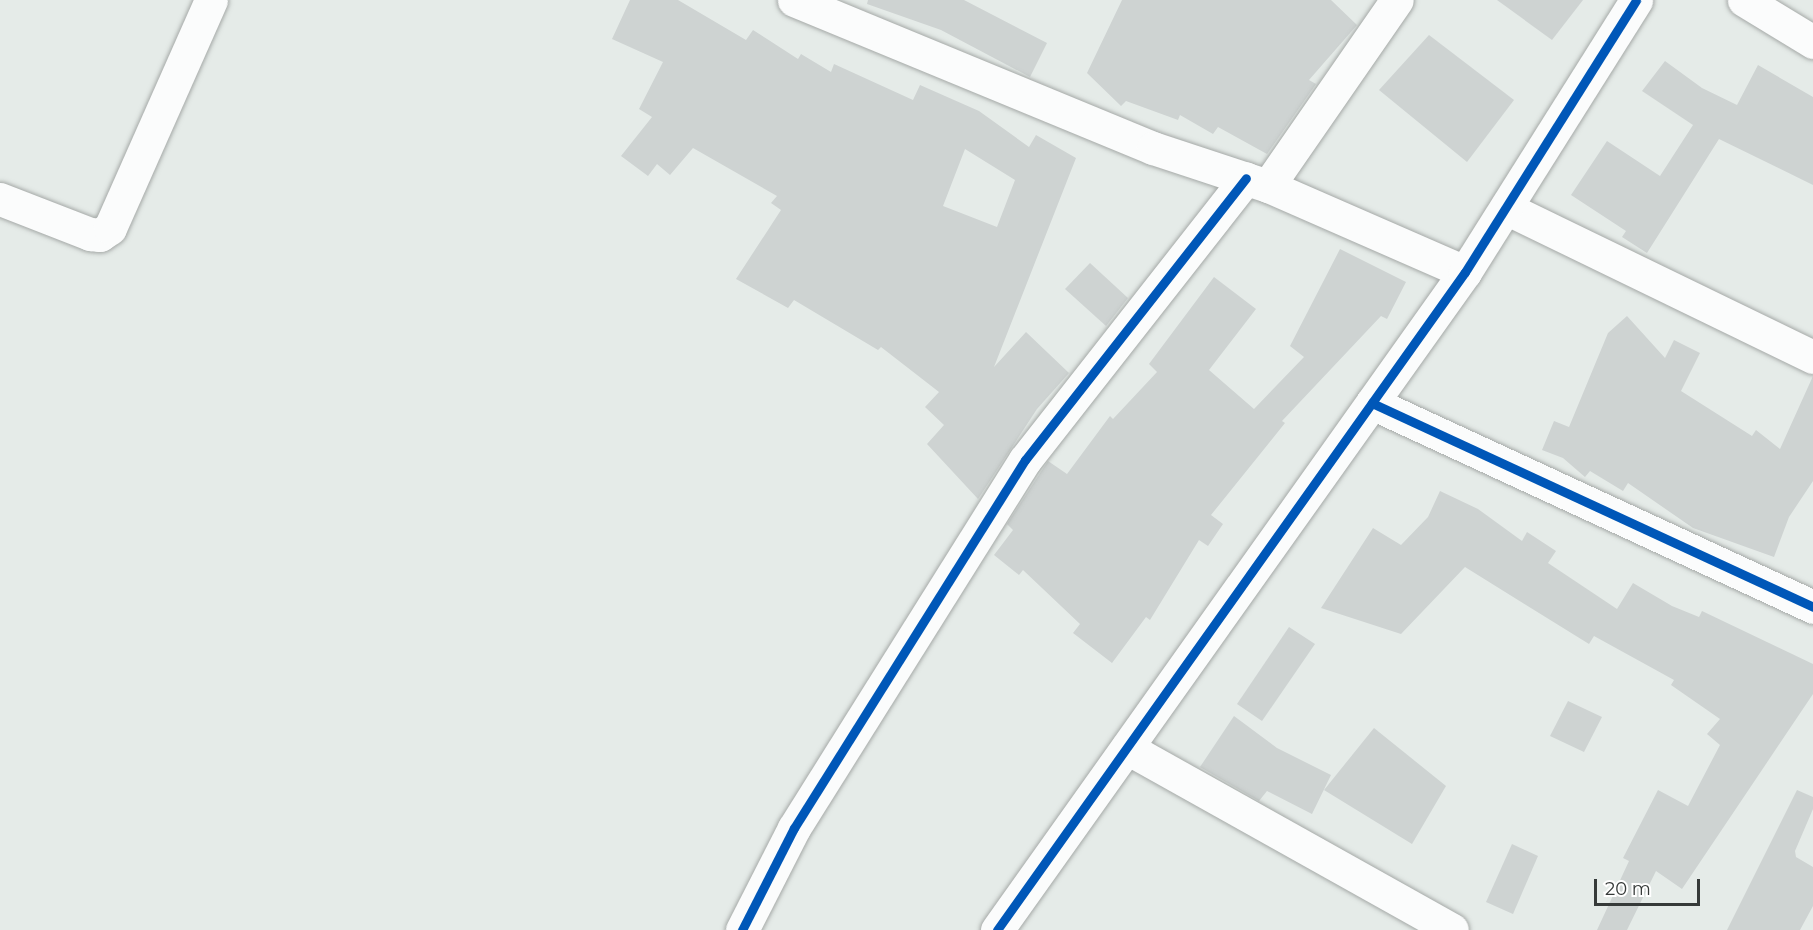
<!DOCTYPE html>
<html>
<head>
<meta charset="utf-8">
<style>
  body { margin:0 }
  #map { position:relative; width:1813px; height:930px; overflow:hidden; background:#e5ebe8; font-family:Montserrat,sans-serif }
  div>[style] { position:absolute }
  .building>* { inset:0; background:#ced3d2 }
  .roads { filter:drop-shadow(0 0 2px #a5a9a7) drop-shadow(0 0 2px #a5a9a7) }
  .street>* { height:33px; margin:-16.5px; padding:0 16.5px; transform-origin:16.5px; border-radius:16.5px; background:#fbfcfc }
  .cycleway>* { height:9px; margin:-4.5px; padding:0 4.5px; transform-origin:4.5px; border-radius:4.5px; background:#0057b8 }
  span { translate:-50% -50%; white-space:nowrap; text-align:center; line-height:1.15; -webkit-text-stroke:5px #fff; paint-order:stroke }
  .scale { position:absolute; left:1594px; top:879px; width:106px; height:27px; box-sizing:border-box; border:3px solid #363a39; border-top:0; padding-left:8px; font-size:18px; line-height:21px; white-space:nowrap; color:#363a39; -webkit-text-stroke:4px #fff; paint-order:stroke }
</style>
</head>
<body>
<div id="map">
  <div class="building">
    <i style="clip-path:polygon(evenodd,630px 0,678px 0,746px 40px,753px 30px,798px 59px,801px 54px,831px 72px,834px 64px,913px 100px,920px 85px,979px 111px,1029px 147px,1036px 135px,1076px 158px,994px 367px,1026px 332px,1069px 373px,1037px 409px,978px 499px,927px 444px,944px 425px,925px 407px,939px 392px,881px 347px,878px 350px,794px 300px,788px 308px,736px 279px,781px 210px,771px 203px,777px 196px,693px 148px,670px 175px,657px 164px,648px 176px,621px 156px,652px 117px,639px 109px,663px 62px,612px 39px,630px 0,965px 149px,1015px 180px,997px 227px,943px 206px,965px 149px)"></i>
    <i style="clip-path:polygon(868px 0,964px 0,1047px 43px,1030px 77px,941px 30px,867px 4px)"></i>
    <i style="clip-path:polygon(1122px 0,1331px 0,1357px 25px,1309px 80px,1316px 84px,1267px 154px,1218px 127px,1213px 134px,1180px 115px,1178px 120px,1126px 101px,1121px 106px,1087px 73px)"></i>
    <i style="clip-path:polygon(1497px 0,1583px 0,1552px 40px)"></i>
    <i style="clip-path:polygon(1429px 35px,1514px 100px,1467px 162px,1379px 90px)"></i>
    <i style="clip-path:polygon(1665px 61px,1702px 88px,1737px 105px,1758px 65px,1813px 97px,1813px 185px,1719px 139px,1647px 253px,1622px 237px,1626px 231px,1571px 195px,1607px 141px,1660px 176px,1693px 125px,1642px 91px)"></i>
    <i style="clip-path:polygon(1340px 249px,1406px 282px,1387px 319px,1381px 316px,1282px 421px,1285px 423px,1211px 515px,1223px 524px,1208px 546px,1199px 540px,1150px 620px,1146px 617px,1112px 663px,1073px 633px,1080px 624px,1023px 570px,1019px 575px,994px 555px,1013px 530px,1007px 524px,1048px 461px,1067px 474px,1110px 416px,1113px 419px,1157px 372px,1149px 364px,1214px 277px,1256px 309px,1209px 370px,1254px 409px,1304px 357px,1290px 346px)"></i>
    <i style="clip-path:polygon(1090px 263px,1128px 298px,1106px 326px,1065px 289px)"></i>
    <i style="clip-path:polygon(1627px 316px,1665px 358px,1674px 340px,1700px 353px,1681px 391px,1752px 436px,1756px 430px,1780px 449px,1813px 376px,1813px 481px,1789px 517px,1774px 557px,1693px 528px,1628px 483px,1623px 491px,1590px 471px,1585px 477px,1563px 458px,1542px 450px,1554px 421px,1569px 427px,1608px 333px)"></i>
    <i style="clip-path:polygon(1440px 491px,1478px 509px,1522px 541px,1527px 532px,1556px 551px,1548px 563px,1617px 609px,1633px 583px,1672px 606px,1699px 617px,1702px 611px,1813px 664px,1813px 694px,1682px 889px,1656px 871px,1627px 930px,1597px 930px,1629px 861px,1623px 858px,1658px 790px,1688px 806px,1720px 745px,1707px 734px,1720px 719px,1671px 685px,1674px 680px,1594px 636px,1589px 644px,1465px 567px,1401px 634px,1321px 608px,1373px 528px,1401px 545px,1428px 517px)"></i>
    <i style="clip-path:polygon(1289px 627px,1315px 644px,1262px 721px,1237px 704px)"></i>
    <i style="clip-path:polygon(1568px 701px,1602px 717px,1584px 752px,1550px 736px)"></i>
    <i style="clip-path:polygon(1234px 716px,1277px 748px,1331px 775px,1312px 814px,1267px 791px,1259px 801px,1200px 767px)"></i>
    <i style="clip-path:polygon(1374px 728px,1446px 786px,1412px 844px,1324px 790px)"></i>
    <i style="clip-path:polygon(1797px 790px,1813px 797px,1813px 809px,1795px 851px,1796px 857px,1813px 867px,1813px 906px,1800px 930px,1727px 930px)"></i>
    <i style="clip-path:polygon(1512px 844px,1538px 856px,1513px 914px,1486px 902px)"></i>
  </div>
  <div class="roads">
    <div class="street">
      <i style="left:794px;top:0;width:388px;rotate:22.4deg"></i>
      <i style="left:1153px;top:148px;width:121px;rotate:18.3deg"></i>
      <i style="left:1268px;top:186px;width:215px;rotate:23.6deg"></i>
      <i style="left:1744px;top:0;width:81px;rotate:31.3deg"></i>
      <i style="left:1268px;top:186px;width:226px;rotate:-55.3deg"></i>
      <i style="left:0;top:199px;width:97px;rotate:21.3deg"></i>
      <i style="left:90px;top:234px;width:10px;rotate:6deg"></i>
      <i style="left:100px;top:235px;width:12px;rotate:-35deg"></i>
      <i style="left:110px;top:228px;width:249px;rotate:-66.1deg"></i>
      <i style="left:1506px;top:208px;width:341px;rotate:25.9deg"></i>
      <i style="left:1372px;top:403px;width:486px;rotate:24.8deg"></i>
      <i style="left:1127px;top:748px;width:372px;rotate:29.2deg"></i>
      <i style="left:742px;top:930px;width:114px;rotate:-63deg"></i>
      <i style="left:794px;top:828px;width:434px;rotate:-57.9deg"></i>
      <i style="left:1025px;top:460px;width:358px;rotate:-51.9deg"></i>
      <i style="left:997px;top:930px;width:807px;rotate:-54.58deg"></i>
      <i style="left:1465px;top:272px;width:321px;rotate:-57.8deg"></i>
    </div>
  </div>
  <div class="cycleway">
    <i style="left:1372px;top:403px;width:486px;rotate:24.8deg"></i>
    <i style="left:742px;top:930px;width:114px;rotate:-63deg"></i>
    <i style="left:794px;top:828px;width:434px;rotate:-57.9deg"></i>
    <i style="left:1025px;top:460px;width:358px;rotate:-51.9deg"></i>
    <i style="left:997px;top:930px;width:807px;rotate:-54.58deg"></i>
    <i style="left:1465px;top:272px;width:321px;rotate:-57.8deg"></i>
  </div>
  <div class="scale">20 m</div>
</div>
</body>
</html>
